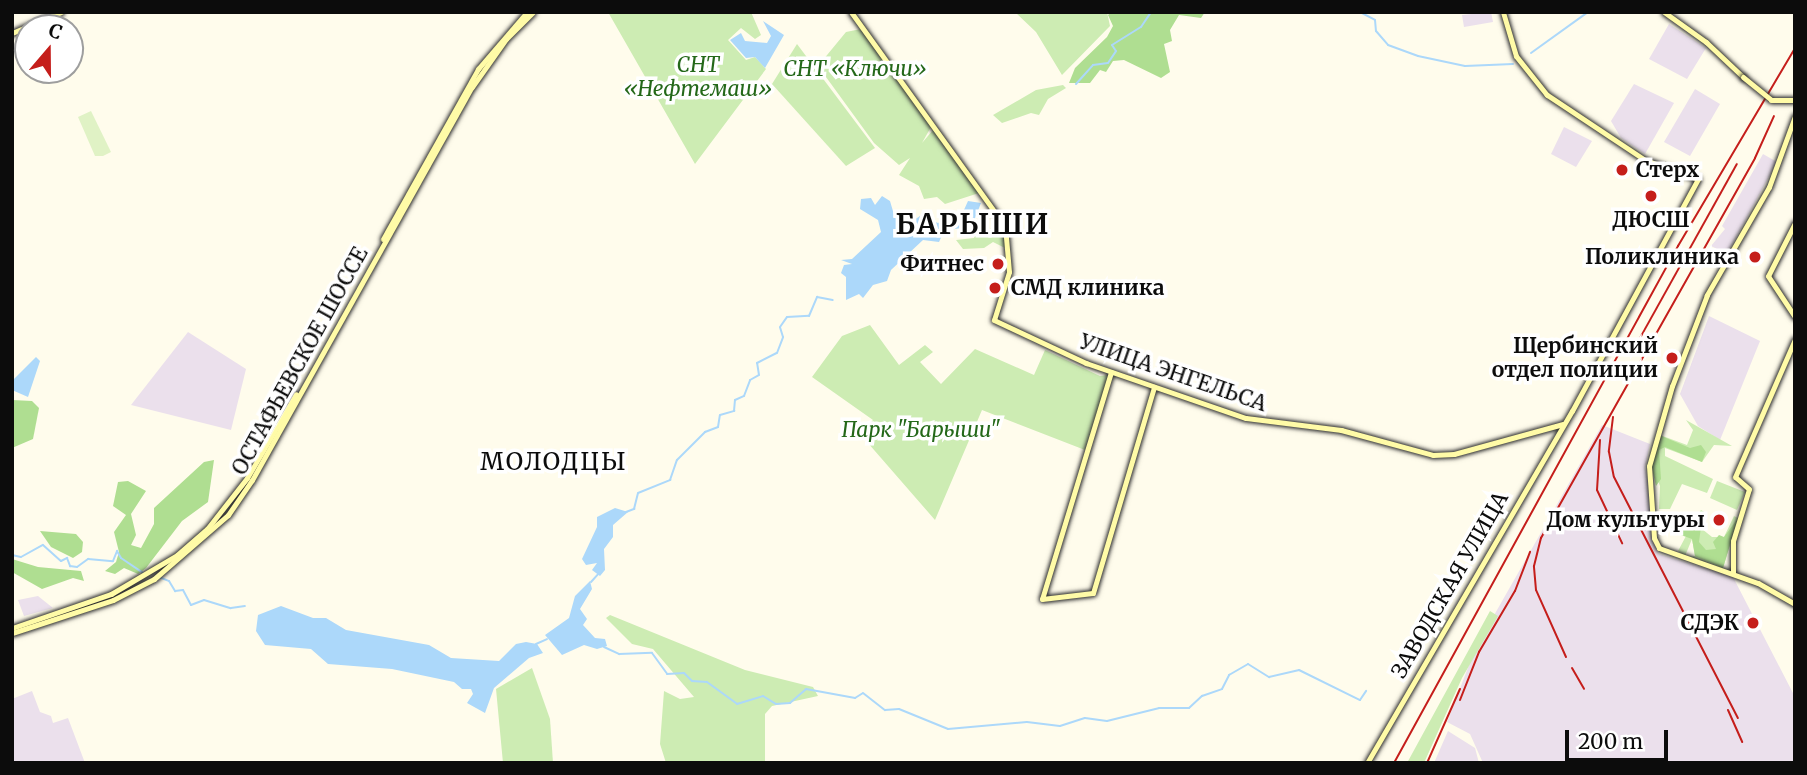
<!DOCTYPE html>
<html>
<head>
<meta charset="utf-8">
<style>
  body { margin:0 }
  #map { position:relative; width:1807px; height:775px; overflow:hidden; background:#fffcec; font-family:Merriweather,serif }
  div>[style] { position:absolute }
  .industrial>* { inset:0; background:#ebe0ec }
  .green>* { inset:0; background:#cdecb3 }
  .forest>* { inset:0; background:#afde91 }
  .pitch>* { inset:0; background:#e0f2c5 }
  .water>* { inset:0; background:#acd8fa }
  .stream>* { height:2px; margin:-1px; padding:0 1px; transform-origin:1px; border-radius:1px; background:#acd8fa }
  .roads { filter:drop-shadow(0 0 2px #2e2e2e) drop-shadow(0 0 2px #2e2e2e) }
  .secondary>* { height:5px; margin:-2.5px; padding:0 2.5px; transform-origin:2.5px; border-radius:2.5px; background:#fffba7 }
  .rail>* { height:2px; margin:-1px; padding:0 1px; transform-origin:1px; border-radius:1px; background:#c51e1b }
  .bridges { filter:drop-shadow(0 0 2px #2e2e2e) drop-shadow(0 0 2px #2e2e2e) }
  .secondary-bridge>* { height:5px; margin:-2.5px; padding:0 2.5px; transform-origin:2.5px; border-radius:2.5px; background:#fffba7 }
  .dots>* { width:19px; height:19px; translate:-50% -50%; box-sizing:border-box; border:4px solid #fff; border-radius:50% }
  span { translate:-50% -50%; white-space:nowrap; text-align:center; line-height:1.15; -webkit-text-stroke:7px #fff; paint-order:stroke }
  .park-label { font-size:21px; color:#246819; font-style:italic }
  .poi-label { font-size:21px; color:#0c0c0c; font-weight:700 }
  .left { translate:0 -50%; text-align:left }
  .right { translate:-100% -50%; text-align:right }
  .street-label { font-size:21px; color:#0c0c0c }
  .quarter-label { font-size:24px; color:#0c0c0c; letter-spacing:2px }
  .district-label { font-size:28px; color:#0c0c0c; font-weight:700; letter-spacing:2px }
  .frame { position:absolute; inset:0; border:14px solid #0c0c0c; pointer-events:none }
  .north { position:absolute; left:14px; top:14px; width:70px; height:70px; box-sizing:border-box; background:#fff; border:2px solid #9e9e9e; border-radius:50%; rotate:20deg; font-size:19px; font-weight:700; line-height:28px; text-align:center; color:#0c0c0c }
  .north::after { content:''; display:block; margin:auto; width:24px; height:32px; background:#c51e1b; clip-path:polygon(50% 0,100% 100%,50% 72%,0 100%) }
  .scale { position:absolute; left:1565px; top:730px; width:103px; height:32px; box-sizing:border-box; border:4px solid #0c0c0c; border-top:0; padding-left:9px; font-size:21px; line-height:24px; white-space:nowrap; color:#0c0c0c; -webkit-text-stroke:5px #fff; paint-order:stroke }
</style>
</head>
<body>
<div id="map">
  <div class="industrial">
    <i style="clip-path:polygon(1491px 12px,1493px 22px,1464px 27px,1462px 15px)"></i>
    <i style="clip-path:polygon(1669px 24px,1706px 48px,1687px 79px,1649px 59px)"></i>
    <i style="clip-path:polygon(1634px 84px,1674px 103px,1645px 154px,1621px 138px,1611px 121px)"></i>
    <i style="clip-path:polygon(1695px 89px,1720px 104px,1690px 156px,1664px 142px)"></i>
    <i style="clip-path:polygon(1564px 127px,1592px 141px,1576px 167px,1551px 154px)"></i>
    <i style="clip-path:polygon(1763px 154px,1777px 162px,1727px 254px,1711px 246px,1725px 229px,1722px 226px)"></i>
    <i style="clip-path:polygon(1709px 316px,1760px 341px,1720px 440px,1698px 426px,1680px 394px)"></i>
    <i style="clip-path:polygon(188px 332px,246px 369px,231px 430px,131px 405px)"></i>
    <i style="clip-path:polygon(1602px 425px,1650px 444px,1645px 468px,1651px 495px,1652px 541px,1659px 554px,1733px 577px,1795px 697px,1795px 763px,1483px 763px,1470px 734px,1447px 722px,1476px 647px)"></i>
    <i style="clip-path:polygon(38px 596px,53px 608px,24px 616px,18px 600px)"></i>
    <i style="clip-path:polygon(32px 691px,40px 712px,51px 716px,53px 723px,68px 718px,85px 763px,12px 763px,12px 699px)"></i>
    <i style="clip-path:polygon(1448px 731px,1475px 748px,1479px 763px,1434px 763px)"></i>
  </div>
  <div class="green">
    <i style="clip-path:polygon(608px 12px,751px 12px,761px 35px,755px 39px,741px 28px,728px 40px,746px 60px,755px 57px,766px 69px,695px 164px)"></i>
    <i style="clip-path:polygon(1015px 12px,1107px 12px,1110px 26px,1062px 75px,1036px 32px)"></i>
    <i style="clip-path:polygon(861px 29px,931px 127px,922px 143px,933px 130px,979px 193px,945px 204px,937px 197px,924px 199px,919px 186px,899px 175px,910px 158px,899px 165px,874px 143px,818px 66px,846px 32px)"></i>
    <i style="clip-path:polygon(797px 44px,875px 148px,846px 166px,772px 84px)"></i>
    <i style="clip-path:polygon(1063px 85px,1066px 88px,1048px 99px,1039px 115px,1031px 113px,1002px 123px,993px 115px,1036px 90px)"></i>
    <i style="clip-path:polygon(993px 219px,1003px 229px,1005px 248px,993px 242px,984px 248px,963px 249px,956px 240px,974px 238px,977px 231px,990px 232px)"></i>
    <i style="clip-path:polygon(870px 325px,899px 365px,925px 345px,933px 352px,920px 362px,941px 384px,975px 349px,1034px 375px,1045px 350px,1100px 376px,1109px 375px,1085px 450px,982px 410px,935px 520px,861px 435px,873px 420px,812px 377px,842px 336px)"></i>
    <i style="clip-path:polygon(1672px 399px,1660px 435px,1687px 445px,1693px 430px,1686px 420px,1732px 446px,1714px 445px,1702px 462px,1665px 448px,1665px 456px,1713px 479px,1707px 493px,1682px 484px,1670px 509px,1659px 509px,1660px 486px,1650px 460px)"></i>
    <i style="clip-path:polygon(1717px 481px,1745px 492px,1737px 510px,1710px 498px)"></i>
    <i style="clip-path:polygon(1701px 510px,1706px 513px,1702px 529px,1712px 537px,1724px 537px,1734px 516px,1738px 518px,1723px 568px,1687px 557px,1695px 556px,1692px 539px,1685px 556px,1678px 551px,1686px 536px,1670px 531px,1671px 525px,1676px 519px,1690px 526px)"></i>
    <i style="clip-path:polygon(1490px 611px,1498px 616px,1462px 678px,1424px 763px,1407px 763px)"></i>
    <i style="clip-path:polygon(610px 615px,745px 670px,813px 687px,818px 696px,772px 706px,765px 714px,765px 763px,666px 763px,660px 744px,664px 691px,680px 699px,694px 697px,653px 649px,632px 644px,606px 618px)"></i>
    <i style="clip-path:polygon(532px 668px,550px 719px,553px 763px,503px 763px,496px 689px)"></i>
  </div>
  <div class="forest">
    <i style="clip-path:polygon(1111px 12px,1125px 14px,1205px 12px,1201px 18px,1179px 15px,1170px 30px,1172px 41px,1164px 44px,1170px 72px,1161px 78px,1124px 60px,1113px 61px,1106px 72px,1100px 70px,1090px 83px,1069px 83px,1075px 68px,1107px 37px,1113px 26px,1108px 15px)"></i>
    <i style="clip-path:polygon(12px 400px,32px 401px,39px 408px,33px 439px,12px 448px)"></i>
    <i style="clip-path:polygon(1659px 435px,1690px 448px,1701px 445px,1706px 452px,1702px 462px,1665px 447px,1659px 450px,1661px 479px,1656px 486px,1650px 460px)"></i>
    <i style="clip-path:polygon(214px 460px,208px 502px,182px 521px,146px 568px,138px 574px,124px 568px,115px 574px,105px 571px,116px 562px,119px 552px,114px 532px,126px 515px,113px 506px,118px 482px,128px 481px,146px 491px,131px 514px,136px 535px,131px 545px,141px 548px,154px 524px,154px 508px,204px 462px)"></i>
    <i style="clip-path:polygon(1738px 518px,1723px 568px,1695px 556px,1692px 539px,1670px 531px,1676px 519px,1689px 527px,1693px 523px,1701px 527px,1699px 542px,1706px 550px,1716px 549px,1713px 542px,1719px 535px,1724px 537px)"></i>
    <i style="clip-path:polygon(40px 531px,76px 534px,83px 542px,82px 552px,73px 558px,51px 547px)"></i>
    <i style="clip-path:polygon(12px 559px,38px 567px,81px 571px,84px 581px,73px 578px,42px 589px,12px 572px)"></i>
  </div>
  <div class="pitch">
    <i style="clip-path:polygon(91px 111px,111px 152px,103px 156px,95px 156px,78px 117px)"></i>
  </div>
  <div class="water">
    <i style="clip-path:polygon(763px 21px,784px 35px,765px 68px,755px 57px,746px 58px,730px 40px,741px 33px,745px 41px,767px 43px,771px 36px)"></i>
    <i style="clip-path:polygon(882px 196px,890px 201px,895px 218px,911px 222px,920px 216px,938px 223px,950px 217px,959px 221px,968px 201px,981px 203px,972px 226px,944px 231px,939px 242px,923px 240px,891px 270px,887px 281px,873px 285px,863px 298px,859px 294px,846px 300px,846px 277px,841px 273px,844px 265px,852px 264px,841px 260px,852px 259px,881px 232px,878px 220px,860px 209px,861px 199px,871px 198px,875px 205px)"></i>
    <i style="clip-path:polygon(36px 357px,40px 361px,28px 397px,12px 390px,12px 381px)"></i>
    <i style="clip-path:polygon(615px 508px,628px 512px,613px 525px,613px 537px,604px 549px,605px 570px,600px 576px,592px 570px,597px 563px,586px 565px,582px 559px,597px 527px,597px 517px)"></i>
    <i style="clip-path:polygon(590px 581px,592px 589px,580px 609px,587px 619px,583px 625px,595px 638px,605px 639px,607px 646px,597px 649px,584px 645px,562px 655px,545px 635px,569px 618px,575px 596px)"></i>
    <i style="clip-path:polygon(281px 606px,313px 618px,326px 618px,346px 630px,429px 645px,451px 658px,499px 661px,516px 644px,526px 642px,537px 644px,543px 653px,529px 658px,494px 688px,485px 713px,467px 703px,473px 694px,471px 689px,462px 689px,454px 682px,392px 669px,328px 664px,311px 649px,265px 645px,256px 631px,258px 615px)"></i>
  </div>
  <div class="stream">
    <i style="left:1360px;top:12px;width:17px;rotate:28deg"></i>
    <i style="left:1375px;top:20px;width:11px;rotate:85deg"></i>
    <i style="left:1376px;top:31px;width:18px;rotate:49deg"></i>
    <i style="left:1388px;top:45px;width:32px;rotate:20deg"></i>
    <i style="left:1418px;top:56px;width:48px;rotate:12deg"></i>
    <i style="left:1465px;top:66px;width:48px;rotate:-2.4deg"></i>
    <i style="left:1531px;top:53px;width:70px;rotate:-35.7deg"></i>
    <i style="left:1076px;top:84px;width:25px;rotate:-48deg"></i>
    <i style="left:1093px;top:65px;width:15px;rotate:-8deg"></i>
    <i style="left:1108px;top:63px;width:14px;rotate:-56deg"></i>
    <i style="left:1116px;top:51px;width:7px;rotate:-124deg"></i>
    <i style="left:1112px;top:45px;width:34px;rotate:-32deg"></i>
    <i style="left:1141px;top:27px;width:18px;rotate:-56deg"></i>
    <i style="left:626px;top:512px;width:9px;rotate:-21deg"></i>
    <i style="left:634px;top:509px;width:16px;rotate:-76deg"></i>
    <i style="left:638px;top:493px;width:35px;rotate:-22deg"></i>
    <i style="left:670px;top:480px;width:21px;rotate:-71deg"></i>
    <i style="left:677px;top:460px;width:40px;rotate:-45deg"></i>
    <i style="left:705px;top:432px;width:14px;rotate:-21deg"></i>
    <i style="left:718px;top:427px;width:12px;rotate:-81deg"></i>
    <i style="left:720px;top:415px;width:15px;rotate:-16deg"></i>
    <i style="left:734px;top:411px;width:11px;rotate:-85deg"></i>
    <i style="left:735px;top:400px;width:10px;rotate:-24deg"></i>
    <i style="left:744px;top:396px;width:17px;rotate:-69deg"></i>
    <i style="left:750px;top:380px;width:10px;rotate:-29deg"></i>
    <i style="left:759px;top:375px;width:12px;rotate:-99deg"></i>
    <i style="left:757px;top:363px;width:22px;rotate:-27deg"></i>
    <i style="left:777px;top:353px;width:17px;rotate:-69deg"></i>
    <i style="left:783px;top:337px;width:10px;rotate:-107deg"></i>
    <i style="left:780px;top:327px;width:12px;rotate:-55deg"></i>
    <i style="left:787px;top:317px;width:22px;rotate:-3deg"></i>
    <i style="left:809px;top:316px;width:21px;rotate:-67deg"></i>
    <i style="left:817px;top:297px;width:16px;rotate:11deg"></i>
    <i style="left:12px;top:555px;width:9px;rotate:13deg"></i>
    <i style="left:21px;top:557px;width:25px;rotate:-29deg"></i>
    <i style="left:43px;top:545px;width:24px;rotate:42deg"></i>
    <i style="left:61px;top:561px;width:7px;rotate:-27deg"></i>
    <i style="left:67px;top:558px;width:9px;rotate:69deg"></i>
    <i style="left:70px;top:566px;width:7px;rotate:8deg"></i>
    <i style="left:77px;top:567px;width:14px;rotate:-36deg"></i>
    <i style="left:88px;top:559px;width:25px;rotate:5deg"></i>
    <i style="left:113px;top:561px;width:11px;rotate:-68deg"></i>
    <i style="left:117px;top:551px;width:8px;rotate:60deg"></i>
    <i style="left:121px;top:558px;width:27px;rotate:34deg"></i>
    <i style="left:159px;top:577px;width:11px;rotate:22deg"></i>
    <i style="left:169px;top:581px;width:12px;rotate:59deg"></i>
    <i style="left:175px;top:591px;width:8px;rotate:-7deg"></i>
    <i style="left:183px;top:590px;width:17px;rotate:62deg"></i>
    <i style="left:191px;top:605px;width:14px;rotate:-21deg"></i>
    <i style="left:204px;top:600px;width:28px;rotate:17deg"></i>
    <i style="left:231px;top:608px;width:14px;rotate:-8deg"></i>
    <i style="left:591px;top:582px;width:12px;rotate:-48deg"></i>
    <i style="left:536px;top:644px;width:12px;rotate:-24deg"></i>
    <i style="left:604px;top:647px;width:17px;rotate:25deg"></i>
    <i style="left:619px;top:654px;width:33px;rotate:-2deg"></i>
    <i style="left:652px;top:653px;width:26px;rotate:54deg"></i>
    <i style="left:667px;top:674px;width:17px;rotate:-3deg"></i>
    <i style="left:684px;top:673px;width:11px;rotate:45deg"></i>
    <i style="left:692px;top:681px;width:15px;rotate:4deg"></i>
    <i style="left:707px;top:682px;width:37px;rotate:36deg"></i>
    <i style="left:737px;top:704px;width:27px;rotate:-17deg"></i>
    <i style="left:763px;top:696px;width:15px;rotate:32deg"></i>
    <i style="left:776px;top:704px;width:14px;rotate:-4deg"></i>
    <i style="left:790px;top:703px;width:21px;rotate:-41deg"></i>
    <i style="left:806px;top:689px;width:50px;rotate:10.4deg"></i>
    <i style="left:855px;top:698px;width:9px;rotate:-32deg"></i>
    <i style="left:863px;top:693px;width:28px;rotate:38deg"></i>
    <i style="left:885px;top:710px;width:14px;rotate:-4deg"></i>
    <i style="left:899px;top:709px;width:53px;rotate:22.2deg"></i>
    <i style="left:948px;top:729px;width:79px;rotate:-5.1deg"></i>
    <i style="left:1027px;top:722px;width:33px;rotate:7deg"></i>
    <i style="left:1060px;top:726px;width:26px;rotate:-18deg"></i>
    <i style="left:1085px;top:718px;width:22px;rotate:8deg"></i>
    <i style="left:1107px;top:721px;width:54px;rotate:-14deg"></i>
    <i style="left:1159px;top:708px;width:30px"></i>
    <i style="left:1189px;top:708px;width:18px;rotate:-43deg"></i>
    <i style="left:1202px;top:696px;width:21px;rotate:-19deg"></i>
    <i style="left:1222px;top:689px;width:16px;rotate:-63deg"></i>
    <i style="left:1229px;top:675px;width:22px;rotate:-30deg"></i>
    <i style="left:1248px;top:664px;width:25px;rotate:32deg"></i>
    <i style="left:1269px;top:677px;width:31px;rotate:-13deg"></i>
    <i style="left:1299px;top:670px;width:68px;rotate:26.2deg"></i>
    <i style="left:1360px;top:700px;width:11px;rotate:-56deg"></i>
  </div>
  <div class="roads">
    <div class="secondary">
      <i style="left:851px;top:12px;width:264px;rotate:54.3deg"></i>
      <i style="left:1005px;top:226px;width:46px;rotate:85deg"></i>
      <i style="left:1009px;top:272px;width:50px;rotate:107.4deg"></i>
      <i style="left:994px;top:320px;width:102px;rotate:25.1deg"></i>
      <i style="left:1086px;top:363px;width:169px;rotate:19deg"></i>
      <i style="left:1246px;top:418px;width:96px;rotate:7.2deg"></i>
      <i style="left:1341px;top:430px;width:95px;rotate:15.2deg"></i>
      <i style="left:1433px;top:455px;width:21px;rotate:-3deg"></i>
      <i style="left:1454px;top:454px;width:113px;rotate:-15.4deg"></i>
      <i style="left:1664px;top:12px;width:52px;rotate:35.5deg"></i>
      <i style="left:1706px;top:42px;width:51px;rotate:43.4deg"></i>
      <i style="left:12px;top:33px;width:53px;rotate:-23.2deg"></i>
      <i style="left:1795px;top:116px;width:76px;rotate:110.1deg"></i>
      <i style="left:1769px;top:187px;width:125px;rotate:119.9deg"></i>
      <i style="left:1707px;top:295px;width:97px;rotate:111deg"></i>
      <i style="left:1672px;top:386px;width:83px;rotate:106deg"></i>
      <i style="left:1649px;top:466px;width:72px;rotate:86deg"></i>
      <i style="left:1654px;top:538px;width:11px;rotate:63deg"></i>
      <i style="left:1659px;top:548px;width:105px;rotate:19.5deg"></i>
      <i style="left:1758px;top:583px;width:43px;rotate:29.6deg"></i>
      <i style="left:1795px;top:223px;width:59px;rotate:117deg"></i>
      <i style="left:1768px;top:276px;width:49px;rotate:56.6deg"></i>
      <i style="left:383px;top:239px;width:195px;rotate:-60.8deg"></i>
      <i style="left:478px;top:69px;width:75px;rotate:-49.3deg"></i>
      <i style="left:1111px;top:372px;width:237px;rotate:106.9deg"></i>
      <i style="left:1042px;top:599px;width:51px;rotate:-6.7deg"></i>
      <i style="left:1093px;top:593px;width:215px;rotate:-73.5deg"></i>
      <i style="left:1733px;top:573px;width:32px;rotate:-90deg"></i>
      <i style="left:1733px;top:541px;width:54px;rotate:-72.9deg"></i>
      <i style="left:1749px;top:489px;width:18px;rotate:-139deg"></i>
      <i style="left:1735px;top:477px;width:150px;rotate:-66.5deg"></i>
      <i style="left:12px;top:628px;width:105px;rotate:-19deg"></i>
      <i style="left:111px;top:594px;width:77px;rotate:-30.6deg"></i>
      <i style="left:177px;top:555px;width:40px;rotate:-41deg"></i>
      <i style="left:207px;top:529px;width:65px;rotate:-51.9deg"></i>
      <i style="left:247px;top:478px;width:97px;rotate:-59.7deg"></i>
      <i style="left:12px;top:633px;width:106px;rotate:-18.1deg"></i>
      <i style="left:113px;top:600px;width:46px;rotate:-27.1deg"></i>
      <i style="left:154px;top:579px;width:98px;rotate:-40.9deg"></i>
      <i style="left:228px;top:515px;width:42px;rotate:-55.6deg"></i>
      <i style="left:252px;top:480px;width:450px;rotate:-60.8deg"></i>
      <i style="left:472px;top:87px;width:59px;rotate:-54.7deg"></i>
      <i style="left:506px;top:39px;width:38px;rotate:-45deg"></i>
      <i style="left:1367px;top:763px;width:407px;rotate:-59.8deg"></i>
      <i style="left:1572px;top:411px;width:264px;rotate:-61.5deg"></i>
      <i style="left:1698px;top:179px;width:56px;rotate:-160.3deg"></i>
      <i style="left:1645px;top:160px;width:118px;rotate:-146.4deg"></i>
      <i style="left:1547px;top:95px;width:50px;rotate:-128.5deg"></i>
      <i style="left:1516px;top:56px;width:46px;rotate:-106.5deg"></i>
    </div>
  </div>
  <div class="rail">
    <i style="left:1640px;top:338px;width:199px;rotate:-60.9deg"></i>
    <i style="left:1613px;top:417px;width:35px;rotate:97deg"></i>
    <i style="left:1609px;top:452px;width:25px;rotate:79deg"></i>
    <i style="left:1614px;top:477px;width:271px;rotate:62.8deg"></i>
    <i style="left:1600px;top:440px;width:50px;rotate:93.4deg"></i>
    <i style="left:1597px;top:490px;width:59px;rotate:64.7deg"></i>
    <i style="left:1566px;top:657px;width:73px;rotate:-114.1deg"></i>
    <i style="left:1536px;top:590px;width:24px;rotate:-95deg"></i>
    <i style="left:1534px;top:566px;width:29px;rotate:-76deg"></i>
    <i style="left:1541px;top:538px;width:436px;rotate:-60.6deg"></i>
    <i style="left:1755px;top:158px;width:46px;rotate:-65.7deg"></i>
    <i style="left:1572px;top:668px;width:24px;rotate:60deg"></i>
    <i style="left:1460px;top:700px;width:52px;rotate:-68.4deg"></i>
    <i style="left:1479px;top:652px;width:71px;rotate:-59.5deg"></i>
    <i style="left:1515px;top:591px;width:42px;rotate:-69deg"></i>
    <i style="left:1728px;top:710px;width:35px;rotate:66deg"></i>
    <i style="left:1394px;top:763px;width:590px;rotate:-61.22deg"></i>
    <i style="left:1678px;top:246px;width:230px;rotate:-59.4deg"></i>
    <i style="left:1427px;top:763px;width:81px;rotate:-66deg"></i>
  </div>
  <div class="bridges">
    <div class="secondary-bridge">
      <i style="left:1743px;top:77px;width:36px;rotate:39deg"></i>
      <i style="left:1771px;top:100px;width:24px"></i>
    </div>
  </div>
  <div class="dots">
    <i style="left:1622px;top:170px;background:#c51e1b"></i>
    <i style="left:1651px;top:196px;background:#c51e1b"></i>
    <i style="left:1755px;top:257px;background:#c51e1b"></i>
    <i style="left:998px;top:264px;background:#c51e1b"></i>
    <i style="left:995px;top:288px;background:#c51e1b"></i>
    <i style="left:1672px;top:358px;background:#c51e1b"></i>
    <i style="left:1719px;top:520px;background:#c51e1b"></i>
    <i style="left:1753px;top:623px;background:#c51e1b"></i>
  </div>
  <div class="park-label">
    <span style="left:698px;top:77px">СНТ<br>«Нефтемаш»</span>
    <span style="left:855px;top:69px">СНТ «Ключи»</span>
    <span style="left:921px;top:430px">Парк "Барыши"</span>
  </div>
  <div class="poi-label">
    <span class="left" style="left:1636px;top:170px">Стерх</span>
    <span style="left:1651px;top:220px">ДЮСШ</span>
    <span class="right" style="left:1739px;top:257px">Поликлиника</span>
    <span class="right" style="left:984px;top:264px">Фитнес</span>
    <span class="left" style="left:1011px;top:288px">СМД клиника</span>
    <span class="right" style="left:1658px;top:358px">Щербинский<br>отдел полиции</span>
    <span class="right" style="left:1705px;top:520px">Дом культуры</span>
    <span class="right" style="left:1739px;top:623px">СДЭК</span>
  </div>
  <div class="street-label">
    <span style="left:300px;top:361px;rotate:-61deg">ОСТАФЬЕВСКОЕ ШОССЕ</span>
    <span style="left:1173px;top:373px;rotate:19deg">УЛИЦА ЭНГЕЛЬСА</span>
    <span style="left:1450px;top:585px;rotate:-60deg">ЗАВОДСКАЯ УЛИЦА</span>
  </div>
  <div class="quarter-label">
    <span style="left:554px;top:462px">МОЛОДЦЫ</span>
  </div>
  <div class="district-label">
    <span style="left:973px;top:224px">БАРЫШИ</span>
  </div>
  <div class="frame"></div>
  <div class="north">С</div>
  <div class="scale">200 m</div>
</div>
</body>
</html>
